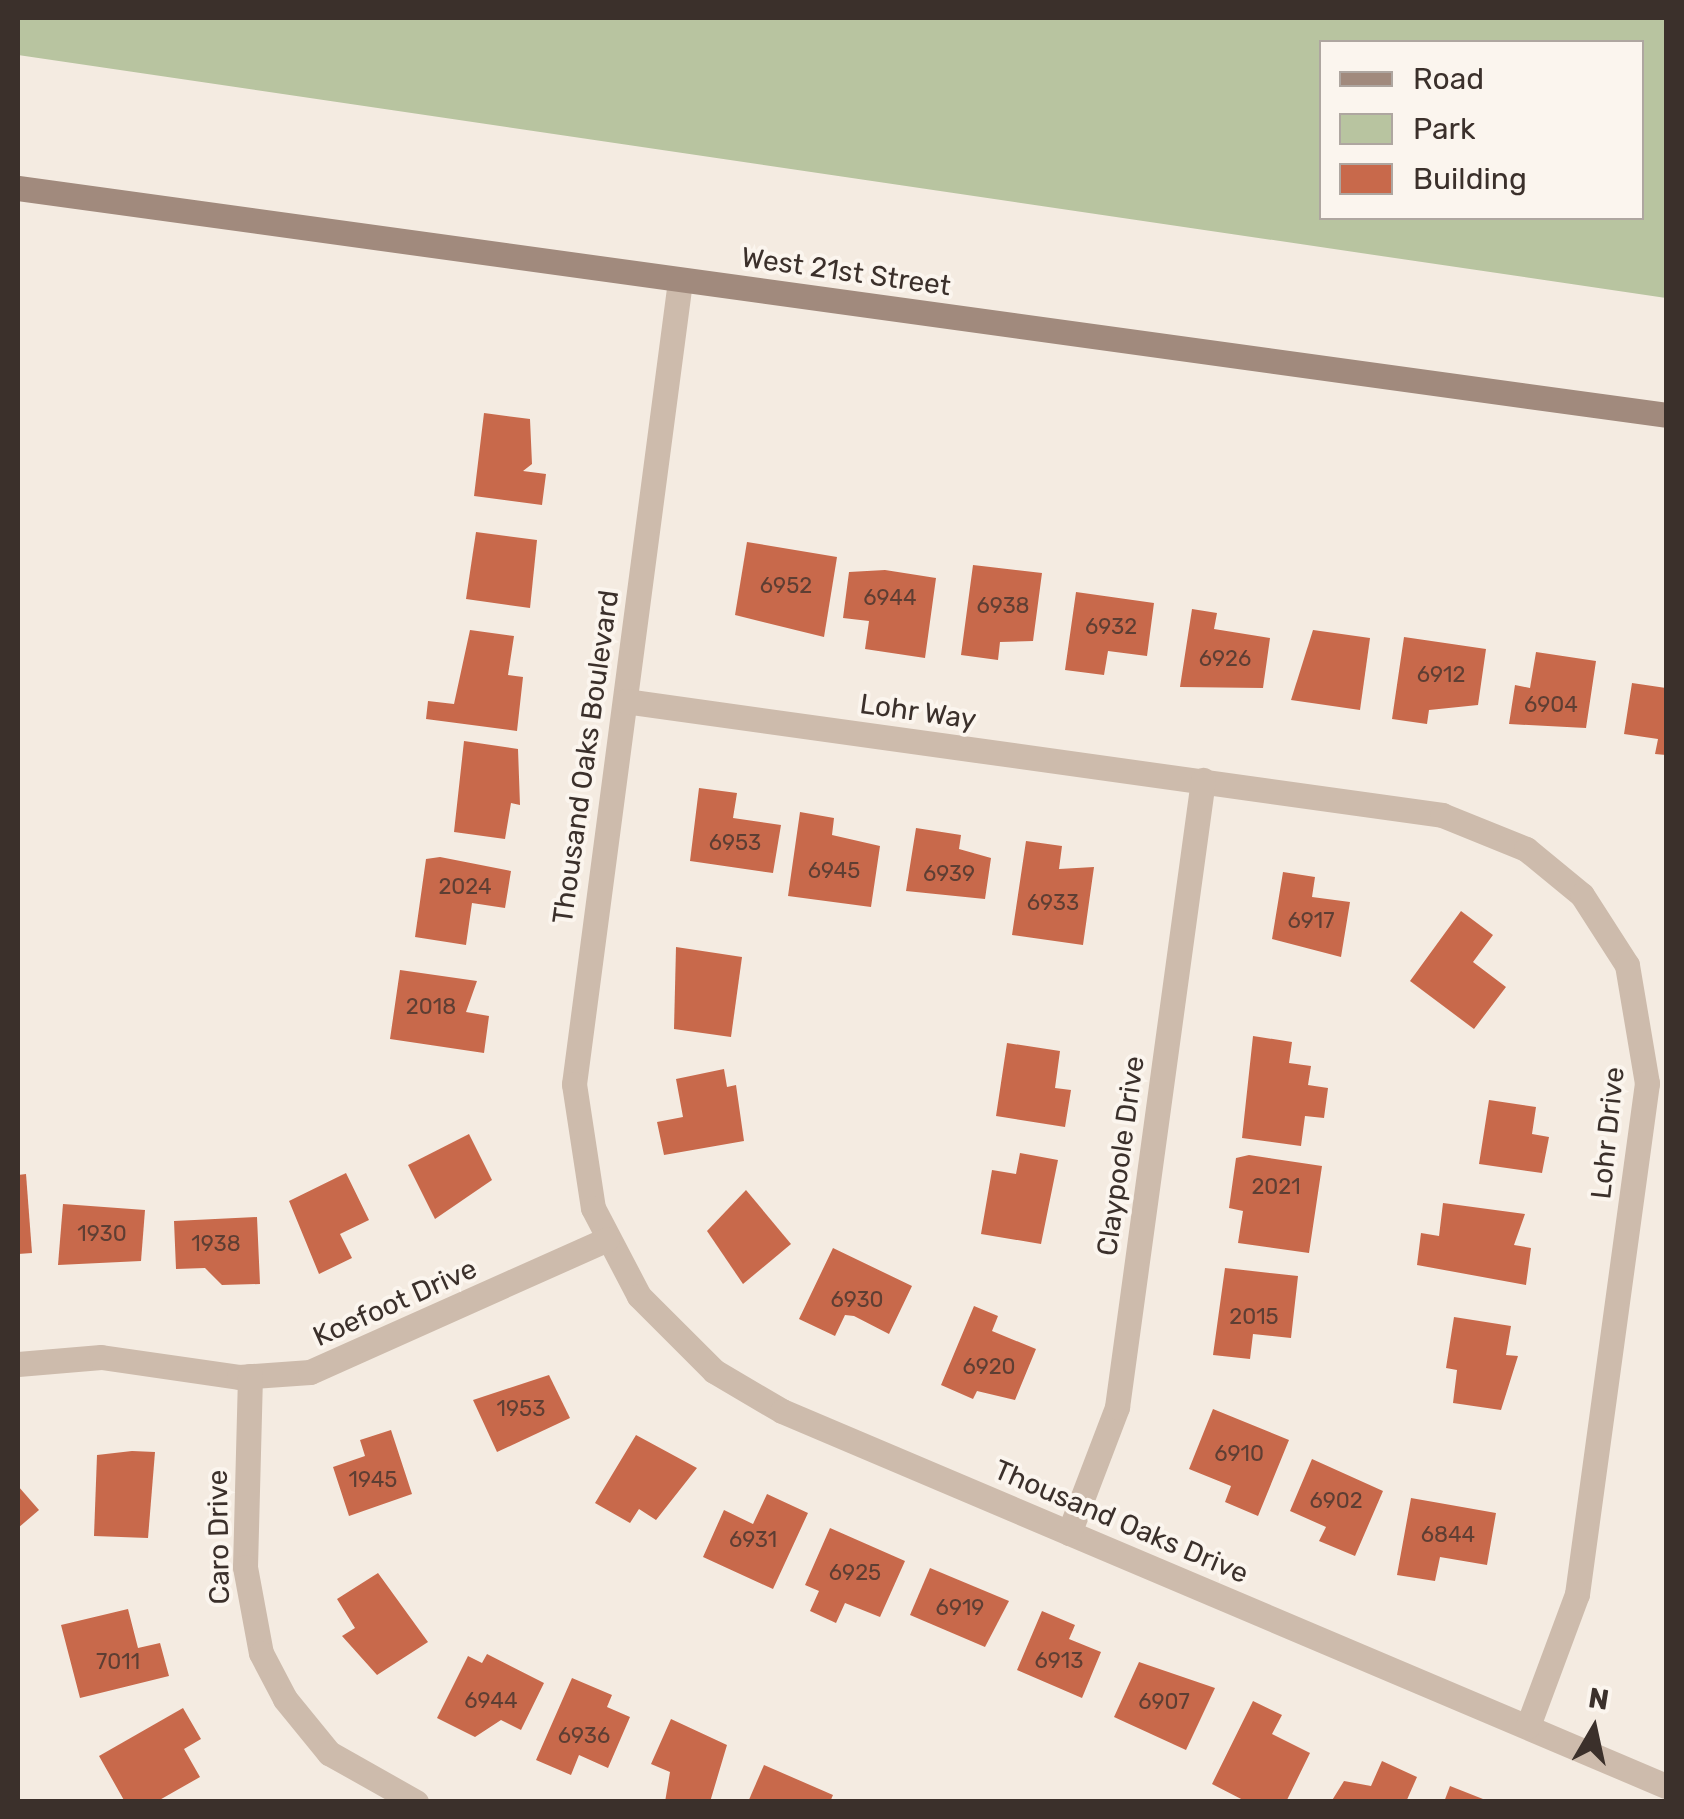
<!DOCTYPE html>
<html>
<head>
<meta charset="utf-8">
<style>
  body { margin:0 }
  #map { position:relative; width:1684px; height:1819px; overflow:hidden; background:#f4ebe1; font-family:Rubik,sans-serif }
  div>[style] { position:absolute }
  .green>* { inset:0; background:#b8c4a0 }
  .building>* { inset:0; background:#c8694b }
  .street>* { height:25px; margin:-12.5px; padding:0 12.5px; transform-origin:12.5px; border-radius:12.5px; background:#cdbbac }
  .secondary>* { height:25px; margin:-12.5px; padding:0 12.5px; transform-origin:12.5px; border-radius:12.5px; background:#a18a7d }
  span { translate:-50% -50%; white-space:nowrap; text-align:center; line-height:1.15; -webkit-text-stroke:8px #fbf5ee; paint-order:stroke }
  .number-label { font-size:22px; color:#5e3e33 }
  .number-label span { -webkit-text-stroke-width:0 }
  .street-label { font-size:28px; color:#3b302b }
  .frame { position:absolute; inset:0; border:20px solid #3b302b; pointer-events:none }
  .legend { position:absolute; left:1319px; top:40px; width:325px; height:180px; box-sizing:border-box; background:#fbf5ee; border:2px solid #aea6a0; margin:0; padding:12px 18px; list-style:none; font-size:30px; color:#3b302b }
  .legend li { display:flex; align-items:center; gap:20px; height:50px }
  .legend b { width:50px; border:2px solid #aea6a0 }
  .north { position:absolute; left:1544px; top:1679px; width:100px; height:100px; -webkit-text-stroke:8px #fbf5ee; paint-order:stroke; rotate:9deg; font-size:28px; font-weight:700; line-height:40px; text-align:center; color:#3b302b }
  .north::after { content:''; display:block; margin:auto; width:35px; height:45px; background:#3b302b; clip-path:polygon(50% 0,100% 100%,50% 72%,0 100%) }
</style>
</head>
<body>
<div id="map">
  <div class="green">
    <i style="clip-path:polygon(evenodd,18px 18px,1666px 18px,1666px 298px,18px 55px,18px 18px,1322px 42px,1642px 42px,1642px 218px,1322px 218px,1322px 42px)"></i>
  </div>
  <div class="building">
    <i style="clip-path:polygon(484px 413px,530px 419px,532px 464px,523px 471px,546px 474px,542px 505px,474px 496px)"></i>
    <i style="clip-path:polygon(476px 532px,537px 540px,530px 608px,466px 599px)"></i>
    <i style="clip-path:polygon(747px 542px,837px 557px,824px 637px,735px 615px)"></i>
    <i style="clip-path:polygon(973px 565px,1042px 573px,1033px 641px,1000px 642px,998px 660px,961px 655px)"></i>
    <i style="clip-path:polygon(885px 570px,936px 578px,925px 658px,865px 649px,869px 621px,843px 618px,849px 572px)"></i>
    <i style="clip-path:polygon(1076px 592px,1154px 603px,1147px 656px,1108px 651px,1104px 675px,1065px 670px)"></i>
    <i style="clip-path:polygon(1192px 609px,1217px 613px,1214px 629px,1270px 638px,1263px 688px,1180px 687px)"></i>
    <i style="clip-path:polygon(470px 630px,514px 636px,508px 675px,523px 677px,517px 731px,426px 719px,428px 701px,454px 704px)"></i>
    <i style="clip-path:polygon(1313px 630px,1370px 638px,1360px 710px,1291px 700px)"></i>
    <i style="clip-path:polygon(1404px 637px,1486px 649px,1478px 705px,1429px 710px,1427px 724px,1392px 719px)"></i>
    <i style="clip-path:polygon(1536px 652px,1596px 661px,1586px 728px,1509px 724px,1515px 685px,1530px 688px)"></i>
    <i style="clip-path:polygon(1632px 683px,1666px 688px,1666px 755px,1655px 754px,1658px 739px,1624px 734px)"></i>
    <i style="clip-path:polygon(464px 741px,518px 749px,520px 805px,511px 803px,505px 839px,454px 832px)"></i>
    <i style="clip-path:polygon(699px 788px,737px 793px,733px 818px,781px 825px,773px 873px,690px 861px)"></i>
    <i style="clip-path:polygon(800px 812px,834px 818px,832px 835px,880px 846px,871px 907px,788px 896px)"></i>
    <i style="clip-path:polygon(916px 828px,961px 835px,959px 849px,991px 858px,985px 899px,906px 891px)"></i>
    <i style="clip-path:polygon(1026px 841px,1062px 846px,1059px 869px,1094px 867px,1083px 945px,1012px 935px)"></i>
    <i style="clip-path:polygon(440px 857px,511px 871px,505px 908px,472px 903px,466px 945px,415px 937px,426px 859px)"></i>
    <i style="clip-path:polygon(1283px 872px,1315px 877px,1312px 897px,1350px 902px,1341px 957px,1272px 939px)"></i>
    <i style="clip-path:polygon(1461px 911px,1493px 935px,1473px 962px,1506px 987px,1474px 1029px,1410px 981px)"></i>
    <i style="clip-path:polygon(676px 947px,742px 957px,731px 1037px,674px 1029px)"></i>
    <i style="clip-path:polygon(400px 970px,477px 981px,466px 1012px,489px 1016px,484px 1053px,390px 1039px)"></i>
    <i style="clip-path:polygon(1253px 1036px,1292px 1042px,1289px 1063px,1311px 1066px,1308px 1085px,1328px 1088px,1324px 1118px,1305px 1116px,1301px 1146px,1242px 1138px)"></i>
    <i style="clip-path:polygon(1007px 1043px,1060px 1051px,1055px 1088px,1071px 1090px,1065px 1127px,996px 1116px)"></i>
    <i style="clip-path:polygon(724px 1069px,727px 1087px,736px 1085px,744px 1141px,664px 1155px,657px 1122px,683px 1117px,676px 1079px)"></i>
    <i style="clip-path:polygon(1489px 1100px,1536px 1107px,1532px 1134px,1549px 1137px,1542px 1173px,1479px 1164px)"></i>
    <i style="clip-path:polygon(469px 1134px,492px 1180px,435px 1219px,408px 1165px)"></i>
    <i style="clip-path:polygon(1020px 1153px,1058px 1160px,1041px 1244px,981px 1234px,992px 1170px,1016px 1174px)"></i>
    <i style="clip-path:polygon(1249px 1155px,1322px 1166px,1309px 1253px,1238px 1243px,1243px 1211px,1229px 1208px,1236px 1158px)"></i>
    <i style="clip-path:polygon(346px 1173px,369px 1220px,340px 1234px,352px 1258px,319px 1274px,289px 1201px)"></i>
    <i style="clip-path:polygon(26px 1174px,32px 1253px,18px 1254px,18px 1175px)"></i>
    <i style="clip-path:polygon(746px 1190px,791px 1244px,743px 1284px,707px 1231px)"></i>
    <i style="clip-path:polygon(1443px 1203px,1525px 1214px,1514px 1245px,1531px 1248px,1526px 1285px,1417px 1265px,1421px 1233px,1439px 1236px)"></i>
    <i style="clip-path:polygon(63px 1204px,145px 1210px,141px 1261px,58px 1265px)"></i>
    <i style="clip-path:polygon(257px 1217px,260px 1284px,222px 1285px,205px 1268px,176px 1269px,174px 1221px)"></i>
    <i style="clip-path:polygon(833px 1248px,912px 1286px,889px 1334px,854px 1316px,845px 1315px,835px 1336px,799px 1319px)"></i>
    <i style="clip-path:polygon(1225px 1268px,1298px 1276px,1291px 1338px,1253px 1334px,1250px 1359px,1213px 1355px)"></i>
    <i style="clip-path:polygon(974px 1306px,998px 1316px,992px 1331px,1036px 1349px,1015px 1400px,977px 1391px,973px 1399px,941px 1385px)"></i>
    <i style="clip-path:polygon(1454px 1317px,1511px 1326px,1506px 1355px,1518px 1356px,1501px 1410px,1453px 1403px,1457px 1370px,1446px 1368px)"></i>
    <i style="clip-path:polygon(549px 1375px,570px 1418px,497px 1452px,473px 1400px)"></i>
    <i style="clip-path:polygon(1213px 1409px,1289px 1440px,1258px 1516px,1225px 1502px,1231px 1486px,1189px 1469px)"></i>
    <i style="clip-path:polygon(391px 1430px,412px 1494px,349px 1516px,333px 1467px,365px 1456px,360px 1440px)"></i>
    <i style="clip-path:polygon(636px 1435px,697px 1468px,656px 1520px,639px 1509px,630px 1523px,595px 1503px)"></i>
    <i style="clip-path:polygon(132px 1451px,155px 1452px,148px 1538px,94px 1536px,97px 1455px)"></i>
    <i style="clip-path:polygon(1312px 1459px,1383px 1491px,1355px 1556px,1319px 1541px,1326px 1527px,1290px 1511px)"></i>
    <i style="clip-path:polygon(18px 1486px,39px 1510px,18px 1528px)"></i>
    <i style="clip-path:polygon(767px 1494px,808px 1513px,773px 1589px,703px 1557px,724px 1510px,753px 1524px)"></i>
    <i style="clip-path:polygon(1411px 1498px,1496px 1513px,1487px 1565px,1440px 1557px,1435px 1581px,1397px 1575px)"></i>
    <i style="clip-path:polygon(830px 1528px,905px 1561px,880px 1617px,845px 1603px,836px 1623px,810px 1611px,819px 1591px,805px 1585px)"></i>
    <i style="clip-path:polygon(930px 1568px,1009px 1601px,985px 1647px,910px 1615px)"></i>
    <i style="clip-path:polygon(378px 1573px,428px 1642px,377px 1675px,342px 1636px,355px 1628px,337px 1599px)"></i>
    <i style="clip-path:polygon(128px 1609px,138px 1648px,160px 1643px,169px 1676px,80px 1698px,61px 1625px)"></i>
    <i style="clip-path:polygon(1042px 1611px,1075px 1625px,1069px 1639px,1101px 1652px,1082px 1698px,1017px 1670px)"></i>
    <i style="clip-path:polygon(487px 1654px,544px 1683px,521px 1730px,501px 1720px,475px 1737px,437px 1718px,468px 1656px,482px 1663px)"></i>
    <i style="clip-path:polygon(1139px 1662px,1215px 1688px,1186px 1750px,1114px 1717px)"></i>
    <i style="clip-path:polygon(572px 1678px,612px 1695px,607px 1707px,630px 1717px,608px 1768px,579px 1755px,571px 1775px,536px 1760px)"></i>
    <i style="clip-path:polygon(1253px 1701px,1282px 1715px,1272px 1734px,1310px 1753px,1286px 1802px,1247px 1802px,1212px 1784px)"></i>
    <i style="clip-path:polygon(183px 1708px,201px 1739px,184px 1749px,200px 1777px,156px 1802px,125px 1802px,99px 1756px)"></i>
    <i style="clip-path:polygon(671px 1719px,727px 1745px,710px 1802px,665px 1802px,670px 1772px,651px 1764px)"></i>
    <i style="clip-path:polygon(1382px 1761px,1417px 1777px,1406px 1802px,1331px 1802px,1344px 1781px,1371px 1786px)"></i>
    <i style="clip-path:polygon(764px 1765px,833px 1795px,830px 1802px,748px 1802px)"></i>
    <i style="clip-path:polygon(1450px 1786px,1488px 1801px,1488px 1802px,1444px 1802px)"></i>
  </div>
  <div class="street">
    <i style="left:680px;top:281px;width:810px;rotate:97.52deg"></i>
    <i style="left:574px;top:1084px;width:125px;rotate:81.3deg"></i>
    <i style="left:593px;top:1208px;width:99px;rotate:62.4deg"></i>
    <i style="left:639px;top:1296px;width:106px;rotate:45deg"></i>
    <i style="left:714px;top:1371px;width:79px;rotate:30.5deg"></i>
    <i style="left:782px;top:1411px;width:960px;rotate:22.99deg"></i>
    <i style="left:625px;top:701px;width:825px;rotate:7.94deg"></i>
    <i style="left:1442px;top:815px;width:91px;rotate:22deg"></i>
    <i style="left:1526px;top:849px;width:72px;rotate:39.4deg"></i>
    <i style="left:1582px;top:895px;width:83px;rotate:57.3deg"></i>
    <i style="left:1627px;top:965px;width:120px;rotate:80.4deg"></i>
    <i style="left:1647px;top:1083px;width:516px;rotate:97.8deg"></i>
    <i style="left:1577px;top:1594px;width:141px;rotate:110.4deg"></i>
    <i style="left:18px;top:1364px;width:83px;rotate:-4.8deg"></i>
    <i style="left:101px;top:1357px;width:139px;rotate:8.2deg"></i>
    <i style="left:239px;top:1377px;width:71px;rotate:-4deg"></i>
    <i style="left:310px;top:1372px;width:325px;rotate:-24.1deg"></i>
    <i style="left:250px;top:1376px;width:191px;rotate:91.5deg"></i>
    <i style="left:245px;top:1567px;width:87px;rotate:79.5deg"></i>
    <i style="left:261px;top:1653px;width:52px;rotate:62.4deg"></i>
    <i style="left:285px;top:1699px;width:70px;rotate:50.8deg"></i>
    <i style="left:329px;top:1753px;width:100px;rotate:29.4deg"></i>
    <i style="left:1069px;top:1533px;width:135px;rotate:-69.1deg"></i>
    <i style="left:1117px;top:1407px;width:633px;rotate:-82.19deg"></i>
  </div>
  <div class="secondary">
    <i style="left:18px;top:188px;width:1664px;rotate:7.84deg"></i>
  </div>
  <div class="number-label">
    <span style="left:786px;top:586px">6952</span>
    <span style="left:890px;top:598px">6944</span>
    <span style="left:1003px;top:606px">6938</span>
    <span style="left:1111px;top:627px">6932</span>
    <span style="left:1225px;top:659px">6926</span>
    <span style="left:1441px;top:675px">6912</span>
    <span style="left:1551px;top:705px">6904</span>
    <span style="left:735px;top:843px">6953</span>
    <span style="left:834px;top:871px">6945</span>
    <span style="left:949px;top:874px">6939</span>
    <span style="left:465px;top:887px">2024</span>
    <span style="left:1053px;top:903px">6933</span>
    <span style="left:1311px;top:921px">6917</span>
    <span style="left:431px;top:1007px">2018</span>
    <span style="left:1276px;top:1187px">2021</span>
    <span style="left:102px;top:1234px">1930</span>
    <span style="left:216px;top:1244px">1938</span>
    <span style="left:857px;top:1300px">6930</span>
    <span style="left:1254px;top:1317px">2015</span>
    <span style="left:989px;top:1367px">6920</span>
    <span style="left:521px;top:1409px">1953</span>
    <span style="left:1239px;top:1454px">6910</span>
    <span style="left:373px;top:1480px">1945</span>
    <span style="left:1336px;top:1501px">6902</span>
    <span style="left:1448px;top:1535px">6844</span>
    <span style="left:753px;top:1540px">6931</span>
    <span style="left:855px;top:1573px">6925</span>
    <span style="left:960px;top:1608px">6919</span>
    <span style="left:1059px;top:1661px">6913</span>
    <span style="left:118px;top:1662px">7011</span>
    <span style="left:491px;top:1701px">6944</span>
    <span style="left:1164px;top:1702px">6907</span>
    <span style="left:584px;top:1736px">6936</span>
  </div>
  <div class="street-label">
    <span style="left:846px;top:272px;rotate:8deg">West 21st Street</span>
    <span style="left:918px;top:712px;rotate:8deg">Lohr Way</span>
    <span style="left:586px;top:757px;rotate:-82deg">Thousand Oaks Boulevard</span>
    <span style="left:1608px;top:1133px;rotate:-84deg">Lohr Drive</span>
    <span style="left:1121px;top:1156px;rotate:-82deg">Claypoole Drive</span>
    <span style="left:395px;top:1303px;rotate:-24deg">Koefoot Drive</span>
    <span style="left:1121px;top:1522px;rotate:23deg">Thousand Oaks Drive</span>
    <span style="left:219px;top:1537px;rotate:-91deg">Caro Drive</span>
  </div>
  <div class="frame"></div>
  <ul class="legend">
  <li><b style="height:12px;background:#a18a7d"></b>Road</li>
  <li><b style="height:28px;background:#b8c4a0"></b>Park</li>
  <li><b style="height:28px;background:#c8694b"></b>Building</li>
  </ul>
  <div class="north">N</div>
</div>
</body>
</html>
